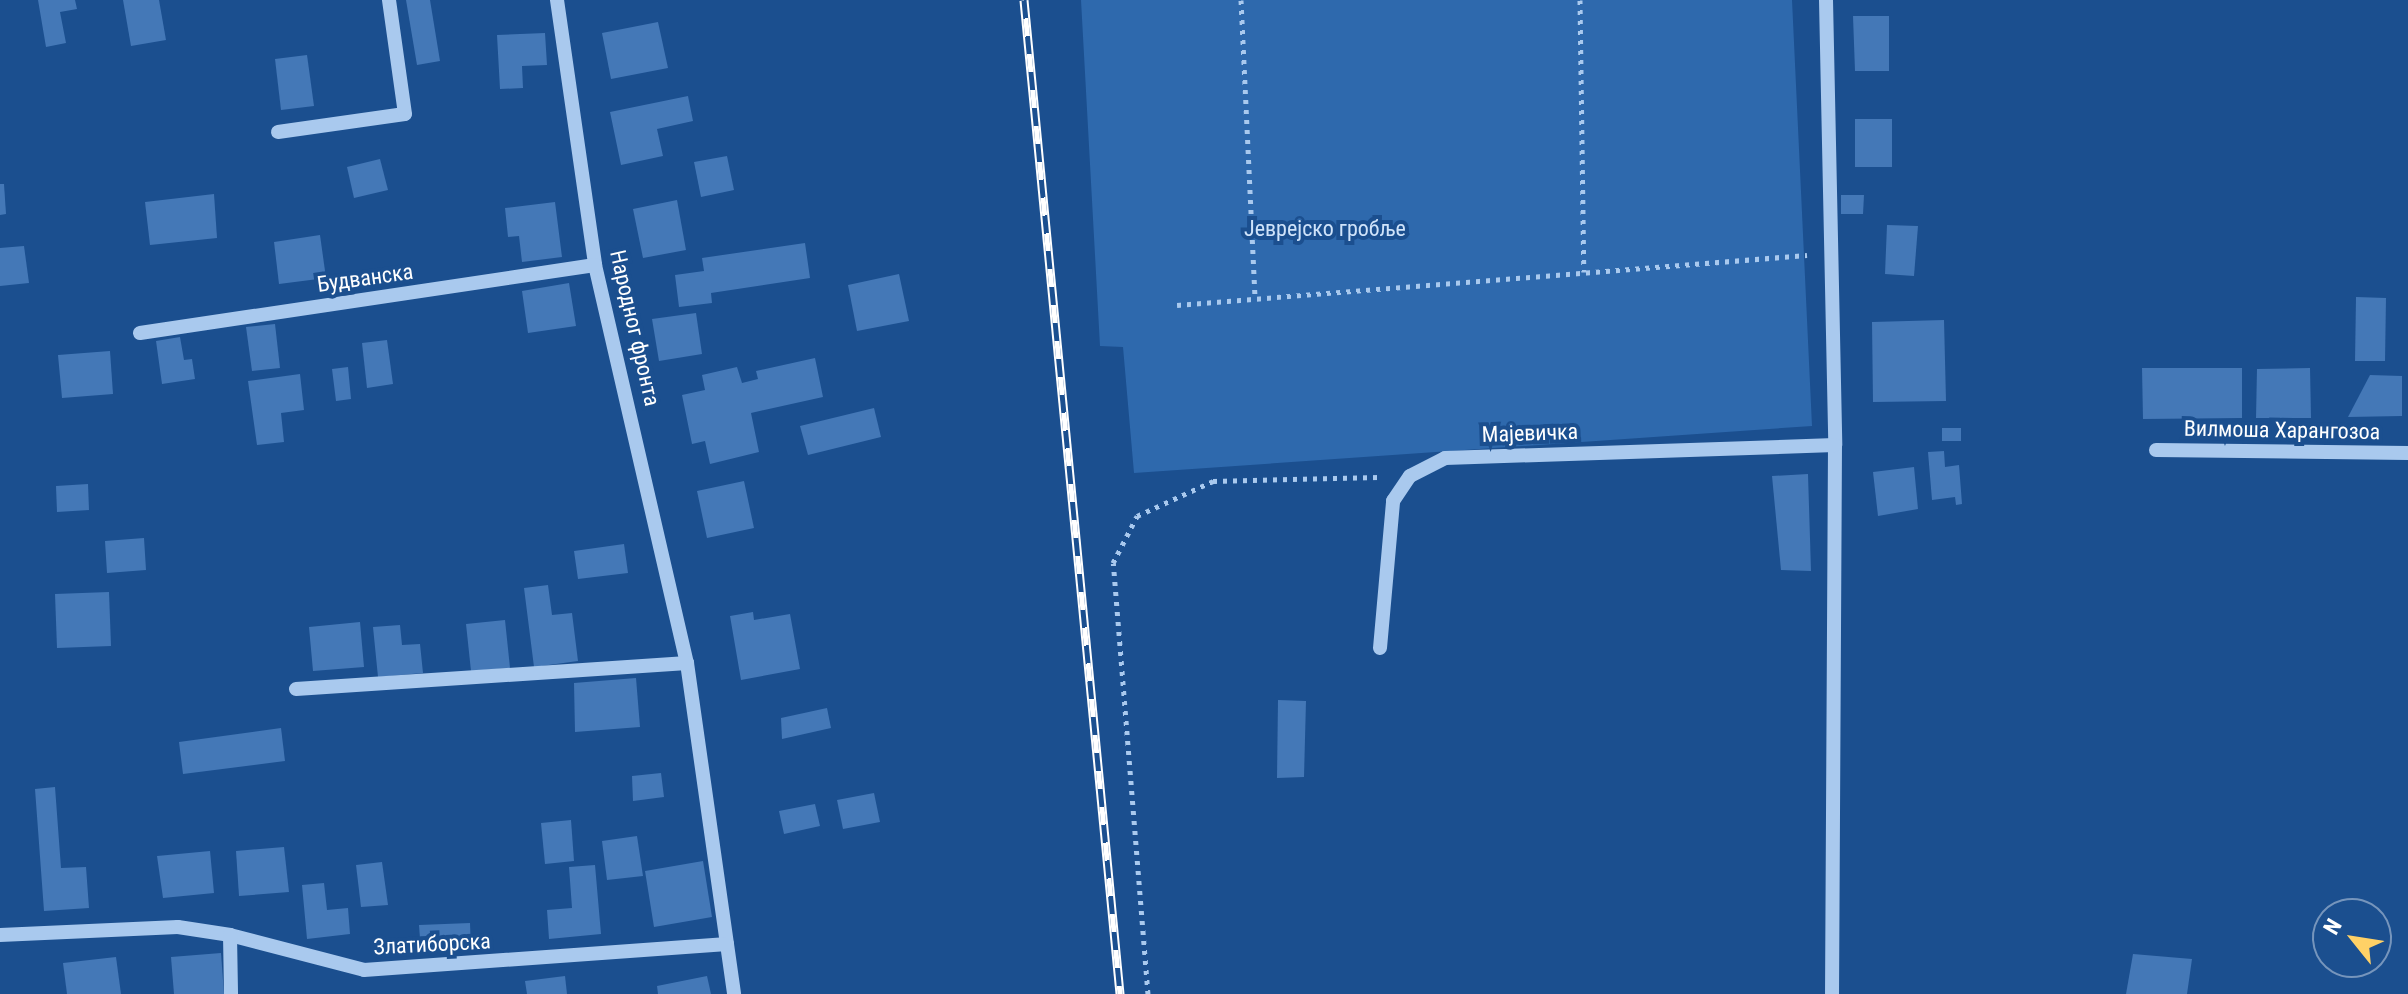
<!DOCTYPE html>
<html>
<head>
<meta charset="utf-8">
<style>
  body { margin:0 }
  #map { position:relative; width:2408px; height:994px; overflow:hidden; background:#1b4f8f; font-family:"Roboto Condensed",sans-serif }
  div>[style] { position:absolute }
  .green>* { inset:0; background:#2e69ad }
  .building>* { inset:0; background:#4478b7 }
  .path>* { height:5px; margin-top:-2.5px; transform-origin:0; background:repeating-linear-gradient(90deg,#a9c9ee 0 4px,transparent 0 10px) }
  .minor>* { height:14px; margin:-7px; padding:0 7px; transform-origin:7px; border-radius:7px; background:#a9c9ee }
  .rail>* { height:9px; margin-top:-4.5px; transform-origin:0; background:repeating-linear-gradient(90deg,#1b4f8f 0 18px,#fff 0 36px); box-sizing:border-box; border-block:2px solid #fff }
  span { translate:-50% -50%; white-space:nowrap; text-align:center; line-height:1.15; -webkit-text-stroke:8px #1b4f8f; paint-order:stroke }
  .park-label { font-size:22px; color:#cfe3fa }
  .street-label { font-size:22px; color:#fff }
  .north { position:absolute; left:2312px; top:898px; width:80px; height:80px; box-sizing:border-box; background:#1b4f8f; border:2px solid #7695bc; border-radius:50%; rotate:300deg; font-size:22px; font-weight:700; line-height:32px; text-align:center; color:#fff }
  .north::after { content:''; display:block; margin:auto; width:28px; height:36px; background:#ffd166; clip-path:polygon(50% 0,100% 100%,50% 72%,0 100%) }
</style>
</head>
<body>
<div id="map">
  <div class="green">
    <i style="clip-path:polygon(1081px 0,1792px 0,1812px 426px,1134px 473px,1123px 347px,1100px 346px)"></i>
  </div>
  <div class="building">
    <i style="clip-path:polygon(38px 0,75px 0,77px 9px,60px 12px,66px 43px,46px 47px)"></i>
    <i style="clip-path:polygon(123px 0,159px 0,166px 40px,131px 46px)"></i>
    <i style="clip-path:polygon(406px 0,430px 0,440px 61px,417px 65px)"></i>
    <i style="clip-path:polygon(1853px 16px,1889px 16px,1889px 71px,1855px 71px)"></i>
    <i style="clip-path:polygon(658px 22px,668px 68px,611px 79px,602px 33px)"></i>
    <i style="clip-path:polygon(545px 33px,547px 65px,522px 66px,523px 88px,500px 89px,497px 35px)"></i>
    <i style="clip-path:polygon(307px 55px,314px 106px,281px 110px,275px 59px)"></i>
    <i style="clip-path:polygon(688px 96px,693px 121px,657px 129px,663px 156px,621px 165px,610px 112px)"></i>
    <i style="clip-path:polygon(1855px 119px,1892px 119px,1892px 167px,1855px 167px)"></i>
    <i style="clip-path:polygon(727px 156px,734px 190px,701px 197px,694px 162px)"></i>
    <i style="clip-path:polygon(380px 159px,388px 190px,354px 198px,347px 167px)"></i>
    <i style="clip-path:polygon(0 184px,4px 184px,6px 214px,0 215px)"></i>
    <i style="clip-path:polygon(214px 194px,217px 238px,150px 245px,145px 202px)"></i>
    <i style="clip-path:polygon(1841px 195px,1864px 195px,1863px 214px,1841px 214px)"></i>
    <i style="clip-path:polygon(677px 200px,686px 250px,643px 258px,633px 209px)"></i>
    <i style="clip-path:polygon(555px 202px,562px 257px,522px 262px,519px 236px,508px 237px,505px 208px)"></i>
    <i style="clip-path:polygon(1887px 225px,1918px 226px,1914px 276px,1885px 274px)"></i>
    <i style="clip-path:polygon(320px 235px,326px 278px,279px 284px,274px 242px)"></i>
    <i style="clip-path:polygon(805px 243px,810px 278px,711px 293px,712px 303px,679px 307px,675px 275px,704px 271px,702px 258px)"></i>
    <i style="clip-path:polygon(24px 246px,29px 283px,0 286px,0 248px)"></i>
    <i style="clip-path:polygon(899px 274px,909px 321px,857px 331px,848px 285px)"></i>
    <i style="clip-path:polygon(569px 283px,576px 326px,528px 333px,522px 291px)"></i>
    <i style="clip-path:polygon(2356px 297px,2386px 298px,2385px 361px,2355px 361px)"></i>
    <i style="clip-path:polygon(696px 313px,702px 354px,659px 361px,652px 319px)"></i>
    <i style="clip-path:polygon(1944px 320px,1946px 401px,1873px 402px,1872px 322px)"></i>
    <i style="clip-path:polygon(275px 324px,280px 368px,252px 371px,246px 327px)"></i>
    <i style="clip-path:polygon(180px 337px,184px 360px,192px 359px,195px 379px,162px 384px,156px 341px)"></i>
    <i style="clip-path:polygon(387px 340px,393px 384px,367px 388px,362px 343px)"></i>
    <i style="clip-path:polygon(110px 351px,113px 394px,62px 398px,58px 355px)"></i>
    <i style="clip-path:polygon(815px 358px,823px 397px,751px 413px,759px 452px,710px 464px,705px 441px,692px 444px,682px 395px,705px 390px,702px 375px,737px 367px,742px 383px,758px 379px,756px 371px)"></i>
    <i style="clip-path:polygon(348px 367px,351px 399px,336px 401px,332px 369px)"></i>
    <i style="clip-path:polygon(2142px 368px,2242px 368px,2242px 418px,2143px 419px)"></i>
    <i style="clip-path:polygon(2310px 368px,2311px 418px,2256px 418px,2257px 369px)"></i>
    <i style="clip-path:polygon(300px 374px,304px 410px,281px 413px,284px 442px,257px 445px,248px 381px)"></i>
    <i style="clip-path:polygon(2370px 375px,2402px 376px,2402px 416px,2348px 417px)"></i>
    <i style="clip-path:polygon(874px 408px,881px 437px,808px 455px,800px 426px)"></i>
    <i style="clip-path:polygon(1942px 428px,1961px 428px,1961px 441px,1942px 441px)"></i>
    <i style="clip-path:polygon(1944px 451px,1945px 467px,1959px 465px,1962px 504px,1956px 505px,1955px 497px,1932px 500px,1928px 452px)"></i>
    <i style="clip-path:polygon(1914px 467px,1918px 509px,1878px 516px,1873px 472px)"></i>
    <i style="clip-path:polygon(1808px 474px,1811px 571px,1781px 570px,1772px 476px)"></i>
    <i style="clip-path:polygon(744px 481px,754px 528px,707px 538px,697px 491px)"></i>
    <i style="clip-path:polygon(88px 484px,89px 510px,57px 512px,56px 486px)"></i>
    <i style="clip-path:polygon(144px 538px,146px 570px,107px 573px,105px 541px)"></i>
    <i style="clip-path:polygon(624px 544px,628px 573px,578px 579px,574px 551px)"></i>
    <i style="clip-path:polygon(548px 585px,552px 615px,572px 613px,578px 661px,534px 667px,524px 588px)"></i>
    <i style="clip-path:polygon(109px 592px,111px 646px,57px 648px,55px 594px)"></i>
    <i style="clip-path:polygon(753px 612px,754px 620px,790px 614px,800px 669px,741px 680px,730px 616px)"></i>
    <i style="clip-path:polygon(505px 620px,510px 668px,471px 671px,466px 624px)"></i>
    <i style="clip-path:polygon(360px 622px,364px 667px,313px 671px,309px 627px)"></i>
    <i style="clip-path:polygon(400px 625px,402px 645px,420px 644px,423px 673px,378px 677px,373px 627px)"></i>
    <i style="clip-path:polygon(636px 678px,640px 727px,575px 732px,574px 683px)"></i>
    <i style="clip-path:polygon(1278px 700px,1306px 701px,1304px 777px,1277px 778px)"></i>
    <i style="clip-path:polygon(827px 708px,831px 728px,782px 739px,781px 718px)"></i>
    <i style="clip-path:polygon(281px 728px,285px 761px,183px 774px,179px 742px)"></i>
    <i style="clip-path:polygon(661px 773px,664px 797px,633px 801px,632px 776px)"></i>
    <i style="clip-path:polygon(55px 787px,61px 868px,86px 867px,89px 908px,44px 911px,35px 789px)"></i>
    <i style="clip-path:polygon(874px 793px,880px 822px,843px 829px,837px 800px)"></i>
    <i style="clip-path:polygon(815px 804px,820px 826px,784px 834px,779px 811px)"></i>
    <i style="clip-path:polygon(571px 820px,574px 861px,545px 864px,541px 823px)"></i>
    <i style="clip-path:polygon(637px 836px,643px 876px,607px 880px,602px 841px)"></i>
    <i style="clip-path:polygon(284px 847px,289px 892px,239px 896px,236px 851px)"></i>
    <i style="clip-path:polygon(210px 851px,214px 893px,163px 898px,157px 856px)"></i>
    <i style="clip-path:polygon(703px 861px,712px 917px,654px 927px,645px 871px)"></i>
    <i style="clip-path:polygon(382px 862px,388px 905px,361px 907px,356px 865px)"></i>
    <i style="clip-path:polygon(595px 865px,601px 934px,549px 939px,547px 910px,572px 908px,569px 867px)"></i>
    <i style="clip-path:polygon(324px 883px,327px 910px,348px 908px,350px 934px,307px 939px,302px 885px)"></i>
    <i style="clip-path:polygon(470px 923px,471px 950px,421px 952px,419px 925px)"></i>
    <i style="clip-path:polygon(221px 953px,224px 994px,174px 994px,171px 957px)"></i>
    <i style="clip-path:polygon(2133px 954px,2192px 959px,2187px 994px,2126px 994px)"></i>
    <i style="clip-path:polygon(116px 957px,121px 994px,67px 994px,63px 963px)"></i>
    <i style="clip-path:polygon(565px 976px,567px 994px,527px 994px,525px 981px)"></i>
    <i style="clip-path:polygon(707px 976px,711px 994px,658px 994px,657px 986px)"></i>
  </div>
  <div class="path">
    <i style="left:1241px;top:0;width:299px;rotate:87.3deg"></i>
    <i style="left:1580px;top:0;width:272px;rotate:89.2deg"></i>
    <i style="left:1177px;top:305px;width:632px;rotate:-4.54deg"></i>
    <i style="left:1148px;top:994px;width:432px;rotate:-94.6deg"></i>
    <i style="left:1113px;top:563px;width:53px;rotate:-62.9deg"></i>
    <i style="left:1137px;top:516px;width:84px;rotate:-24.7deg"></i>
    <i style="left:1213px;top:481px;width:166px;rotate:-1.4deg"></i>
  </div>
  <div class="minor">
    <i style="left:557px;top:0;width:268px;rotate:81.8deg"></i>
    <i style="left:595px;top:265px;width:408px;rotate:77deg"></i>
    <i style="left:687px;top:663px;width:334px;rotate:81.9deg"></i>
    <i style="left:1826px;top:0;width:445px;rotate:88.8deg"></i>
    <i style="left:1835px;top:445px;width:549px;rotate:90.31deg"></i>
    <i style="left:278px;top:132px;width:128px;rotate:-8.1deg"></i>
    <i style="left:405px;top:114px;width:115px;rotate:-98deg"></i>
    <i style="left:140px;top:333px;width:460px;rotate:-8.5deg"></i>
    <i style="left:2156px;top:450px;width:252px;rotate:0.7deg"></i>
    <i style="left:1380px;top:648px;width:148px;rotate:-84.9deg"></i>
    <i style="left:1393px;top:501px;width:30px;rotate:-56deg"></i>
    <i style="left:1410px;top:476px;width:39px;rotate:-27deg"></i>
    <i style="left:1445px;top:458px;width:390px;rotate:-1.9deg"></i>
    <i style="left:296px;top:689px;width:392px;rotate:-3.8deg"></i>
    <i style="left:0;top:935px;width:178px;rotate:-2.6deg"></i>
    <i style="left:178px;top:927px;width:53px;rotate:8.7deg"></i>
    <i style="left:230px;top:935px;width:138px;rotate:14.6deg"></i>
    <i style="left:364px;top:970px;width:364px;rotate:-4.1deg"></i>
    <i style="left:230px;top:935px;width:59px;rotate:89deg"></i>
  </div>
  <div class="rail">
    <i style="left:1024px;top:0;width:999px;rotate:84.48deg"></i>
  </div>
  <div class="park-label">
    <span style="left:1325px;top:229px">Јеврејско гробље</span>
  </div>
  <div class="street-label">
    <span style="left:365px;top:278px;rotate:-8deg">Будванска</span>
    <span style="left:635px;top:328px;rotate:77deg">Народног фронта</span>
    <span style="left:2282px;top:430px;rotate:1deg">Вилмоша Харангозоа</span>
    <span style="left:1530px;top:433px;rotate:-2deg">Мајевичка</span>
    <span style="left:432px;top:944px;rotate:-3deg">Златиборска</span>
  </div>
  <div class="north">N</div>
</div>
</body>
</html>
